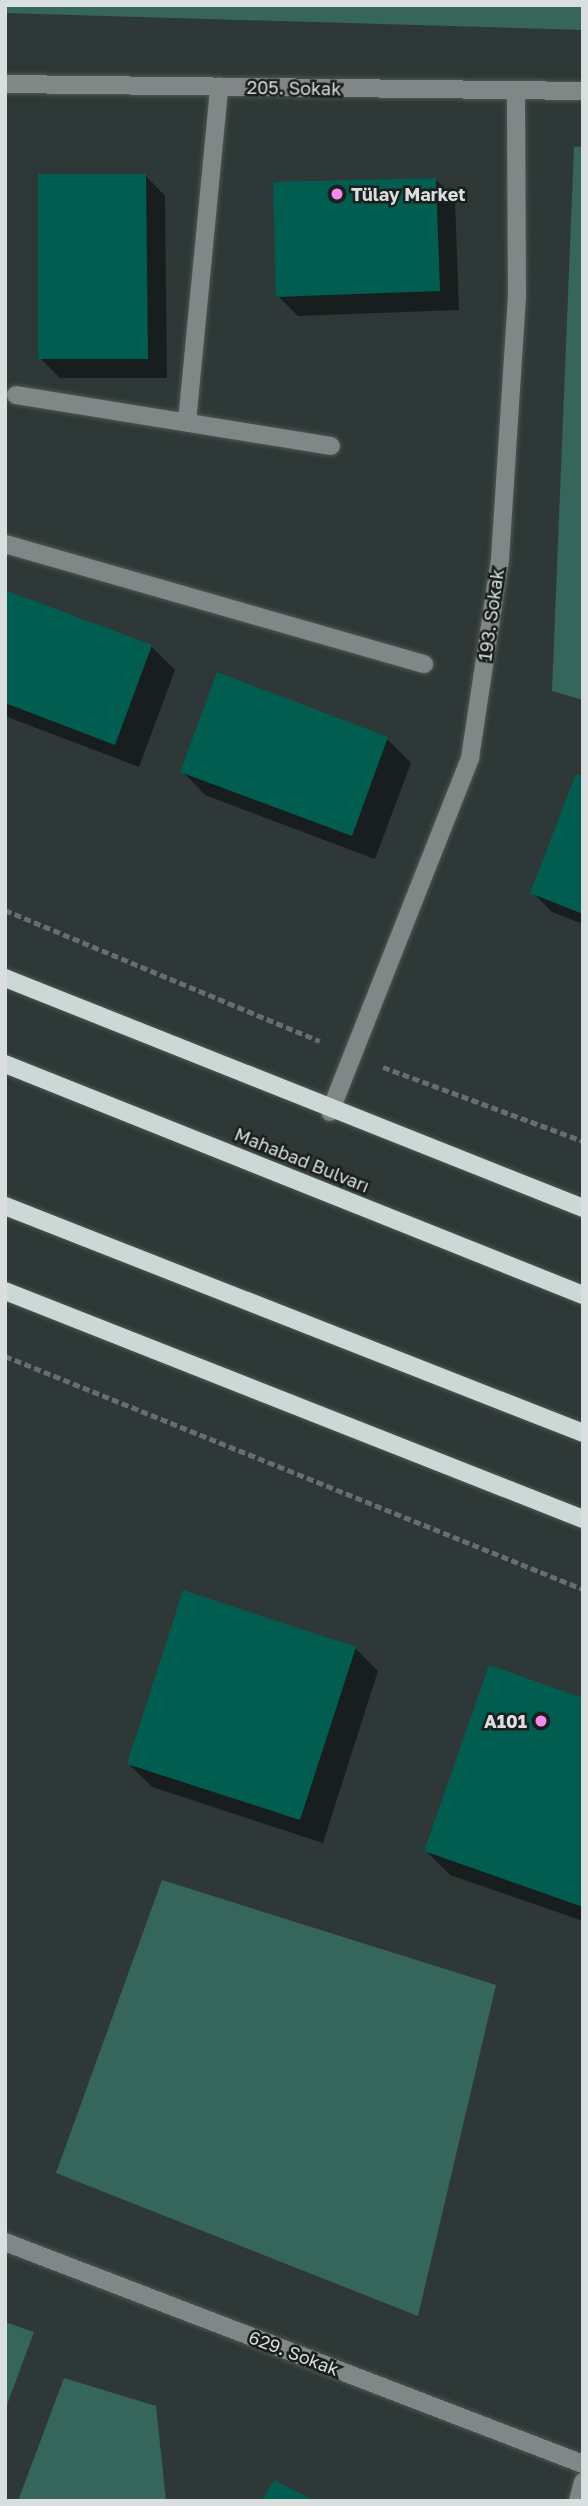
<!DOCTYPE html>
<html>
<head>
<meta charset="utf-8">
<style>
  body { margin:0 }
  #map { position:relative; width:588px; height:2506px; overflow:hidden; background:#2e3937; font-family:"Golos Text",sans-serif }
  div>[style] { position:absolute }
  .green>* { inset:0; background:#36655b }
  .shadow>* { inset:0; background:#0007 }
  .building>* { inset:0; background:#005d50 }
  .path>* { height:4.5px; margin-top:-2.25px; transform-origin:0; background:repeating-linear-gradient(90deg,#666f6e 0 7px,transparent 0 10.5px) }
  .roads { filter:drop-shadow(0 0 2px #4d5755) drop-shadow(0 0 2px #4d5755) }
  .minor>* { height:18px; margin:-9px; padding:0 9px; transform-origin:9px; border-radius:9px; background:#818786 }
  .major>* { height:18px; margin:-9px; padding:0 9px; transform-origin:9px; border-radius:9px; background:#ccd8d5 }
  .dots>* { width:19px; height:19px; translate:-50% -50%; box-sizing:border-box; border:4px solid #1a1f1e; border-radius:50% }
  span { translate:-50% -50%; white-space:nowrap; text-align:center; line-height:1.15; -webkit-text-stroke:5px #1a1f1e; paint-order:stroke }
  .street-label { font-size:18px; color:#d8dfde }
  .poi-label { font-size:18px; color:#d8dfde; font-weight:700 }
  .left { translate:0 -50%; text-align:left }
  .right { translate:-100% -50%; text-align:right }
  .frame { position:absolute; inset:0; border:7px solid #d8dfde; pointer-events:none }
</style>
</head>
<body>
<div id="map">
  <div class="green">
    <i style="clip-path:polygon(5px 5px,583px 5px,583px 30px,5px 13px)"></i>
    <i style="clip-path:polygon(583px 146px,583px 700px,552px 691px,574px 147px)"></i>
    <i style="clip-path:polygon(162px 1880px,496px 1985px,418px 2316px,56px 2173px)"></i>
    <i style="clip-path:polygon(5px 2322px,34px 2332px,5px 2410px)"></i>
    <i style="clip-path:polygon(64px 2378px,156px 2406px,166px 2501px,18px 2501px)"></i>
  </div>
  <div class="shadow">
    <i style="clip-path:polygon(146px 176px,165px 196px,167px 378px,60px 378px,40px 358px)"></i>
    <i style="clip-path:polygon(435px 179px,455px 199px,459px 310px,298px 316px,278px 296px)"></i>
    <i style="clip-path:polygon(5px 591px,151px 646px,175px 670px,139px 767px,5px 716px)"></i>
    <i style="clip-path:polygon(218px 675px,387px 739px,411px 763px,375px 859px,205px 795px,182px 771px)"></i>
    <i style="clip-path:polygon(583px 778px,583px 924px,552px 912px,532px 892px)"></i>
    <i style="clip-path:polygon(355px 1648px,378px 1671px,323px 1843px,152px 1787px,129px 1764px)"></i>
    <i style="clip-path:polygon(583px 1700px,583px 1921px,450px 1875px,426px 1851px)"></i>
  </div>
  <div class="building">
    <i style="clip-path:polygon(38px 174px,146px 174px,148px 359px,38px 359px)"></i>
    <i style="clip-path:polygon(436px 178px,440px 291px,276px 297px,273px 182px)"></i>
    <i style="clip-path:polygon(5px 590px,152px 645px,115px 745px,5px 703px)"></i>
    <i style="clip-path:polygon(217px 672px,388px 737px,352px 836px,180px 772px)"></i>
    <i style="clip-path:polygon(576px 774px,583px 776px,583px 914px,530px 893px)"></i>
    <i style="clip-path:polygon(183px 1590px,356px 1647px,300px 1820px,127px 1764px)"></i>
    <i style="clip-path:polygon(489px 1665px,583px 1698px,583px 1907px,424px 1851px)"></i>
    <i style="clip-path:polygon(274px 2480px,315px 2501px,262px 2501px)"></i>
  </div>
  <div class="path">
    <i style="left:5px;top:910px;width:341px;rotate:22.6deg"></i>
    <i style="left:383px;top:1067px;width:213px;rotate:20.3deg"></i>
    <i style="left:5px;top:1356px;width:623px;rotate:21.96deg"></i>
  </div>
  <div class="roads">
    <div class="minor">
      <i style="left:5px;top:84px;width:578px;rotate:0.69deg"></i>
      <i style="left:16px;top:395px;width:319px;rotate:9.2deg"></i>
      <i style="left:187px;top:422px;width:337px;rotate:-84.5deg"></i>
      <i style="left:5px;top:544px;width:436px;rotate:16deg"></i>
      <i style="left:330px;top:1112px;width:381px;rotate:-68.4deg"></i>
      <i style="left:470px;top:758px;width:201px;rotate:-81.4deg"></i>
      <i style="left:500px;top:559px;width:264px;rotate:-86.3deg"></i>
      <i style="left:517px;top:296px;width:205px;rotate:-90.3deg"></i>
      <i style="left:5px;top:2242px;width:619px;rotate:21.01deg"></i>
      <i style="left:578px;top:2501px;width:20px;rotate:-75deg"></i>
    </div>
    <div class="major">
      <i style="left:5px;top:978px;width:622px;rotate:21.7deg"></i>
      <i style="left:5px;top:1064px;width:622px;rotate:21.78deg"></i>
      <i style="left:5px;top:1206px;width:621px;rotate:21.44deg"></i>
      <i style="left:5px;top:1291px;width:621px;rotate:21.53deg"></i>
    </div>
  </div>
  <div class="dots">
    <i style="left:337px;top:194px;background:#f589ef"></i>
    <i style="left:541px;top:1721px;background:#f589ef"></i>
  </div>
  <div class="street-label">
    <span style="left:294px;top:88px;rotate:1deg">205. Sokak</span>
    <span style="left:491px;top:615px;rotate:-82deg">193. Sokak</span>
    <span style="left:302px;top:1160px;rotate:22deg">Mahabad Bulvarı</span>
    <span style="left:294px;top:2353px;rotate:21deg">629. Sokak</span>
  </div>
  <div class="poi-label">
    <span class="left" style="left:351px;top:194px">Tülay Market</span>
    <span class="right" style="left:527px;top:1721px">A101</span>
  </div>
  <div class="frame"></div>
</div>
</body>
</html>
